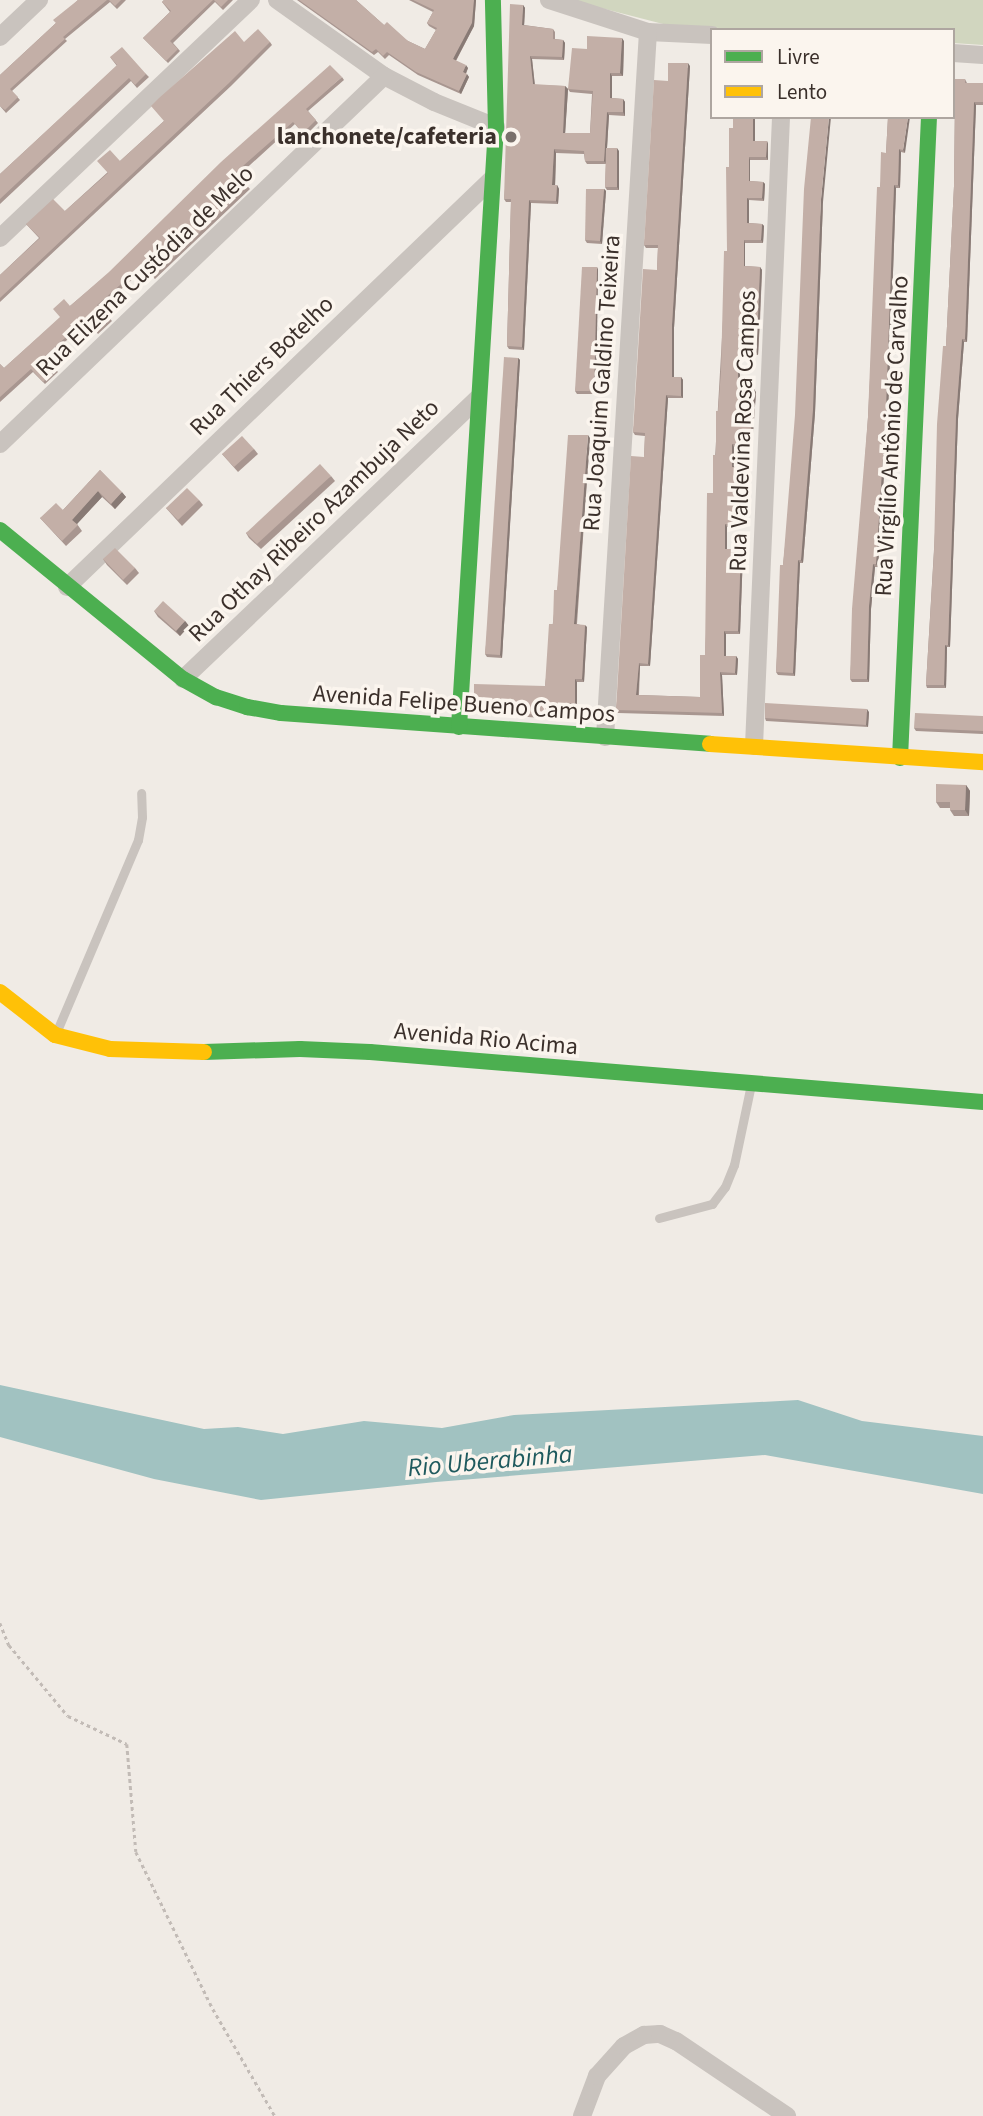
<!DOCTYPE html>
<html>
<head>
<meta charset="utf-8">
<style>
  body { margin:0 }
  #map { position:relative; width:983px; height:2116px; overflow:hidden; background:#f0ebe5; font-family:"Source Sans 3",sans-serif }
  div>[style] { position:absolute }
  .green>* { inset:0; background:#d1d6bf }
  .water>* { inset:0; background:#a1c2c1 }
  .path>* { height:2.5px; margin-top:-1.25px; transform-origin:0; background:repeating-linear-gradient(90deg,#c2bbb6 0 3.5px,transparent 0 7px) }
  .lane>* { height:9px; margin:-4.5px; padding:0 4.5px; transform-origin:4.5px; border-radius:4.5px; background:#c9c3be }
  .street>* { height:18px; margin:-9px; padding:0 9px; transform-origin:9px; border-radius:9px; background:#c9c3be }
  .fast>* { height:16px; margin:-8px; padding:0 8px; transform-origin:8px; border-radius:8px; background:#4caf50 }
  .slow>* { height:16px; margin:-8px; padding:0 8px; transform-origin:8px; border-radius:8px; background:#ffc107 }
  .wall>* { inset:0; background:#a89690 }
  .shaded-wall>* { inset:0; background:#887a75 }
  .building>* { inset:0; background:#c3afa7 }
  .dots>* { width:19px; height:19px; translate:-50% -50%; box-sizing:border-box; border:4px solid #fbf5ee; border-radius:50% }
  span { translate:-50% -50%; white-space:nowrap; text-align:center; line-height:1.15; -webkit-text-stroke:7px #fbf5ee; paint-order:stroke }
  .poi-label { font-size:24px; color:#3b302b; font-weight:700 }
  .right { translate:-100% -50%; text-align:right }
  .street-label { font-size:24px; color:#3b302b }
  .water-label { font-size:26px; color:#1f5a5e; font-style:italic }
  .legend { position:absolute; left:710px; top:28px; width:245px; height:91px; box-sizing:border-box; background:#fbf5ee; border:2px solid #aea6a0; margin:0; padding:9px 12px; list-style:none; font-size:21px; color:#3b302b }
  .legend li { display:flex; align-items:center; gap:14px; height:35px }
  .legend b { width:35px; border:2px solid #aea6a0 }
</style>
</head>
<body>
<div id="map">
  <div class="green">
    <i style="clip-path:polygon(570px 0,983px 0,983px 45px,953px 43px,953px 30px,754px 30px,667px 25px)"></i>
  </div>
  <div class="water">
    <i style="clip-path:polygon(0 1385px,204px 1429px,238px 1427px,283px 1434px,364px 1421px,442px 1428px,514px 1415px,798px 1400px,862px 1421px,983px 1436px,983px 1494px,765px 1455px,436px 1482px,261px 1500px,154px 1479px,0 1437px)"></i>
  </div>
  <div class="path">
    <i style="left:0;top:1623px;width:24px;rotate:68deg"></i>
    <i style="left:9px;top:1645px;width:92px;rotate:50.3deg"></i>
    <i style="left:68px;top:1716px;width:65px;rotate:25.4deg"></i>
    <i style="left:127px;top:1744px;width:108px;rotate:85.2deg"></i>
    <i style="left:136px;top:1852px;width:175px;rotate:63.9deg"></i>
    <i style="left:213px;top:2009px;width:124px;rotate:59.9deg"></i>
  </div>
  <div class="lane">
    <i style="left:56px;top:1033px;width:210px;rotate:-67deg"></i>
    <i style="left:138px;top:840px;width:23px;rotate:-80deg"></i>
    <i style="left:142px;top:817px;width:24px;rotate:-92deg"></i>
    <i style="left:659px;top:1218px;width:55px;rotate:-14.8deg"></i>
    <i style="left:712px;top:1204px;width:21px;rotate:-53deg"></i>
    <i style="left:725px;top:1187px;width:24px;rotate:-68deg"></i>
    <i style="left:734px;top:1165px;width:83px;rotate:-78.1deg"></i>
  </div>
  <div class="street">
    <i style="left:277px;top:0;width:131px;rotate:35.4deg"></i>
    <i style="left:384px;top:76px;width:56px;rotate:27.5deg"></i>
    <i style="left:434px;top:102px;width:67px;rotate:22deg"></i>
    <i style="left:549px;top:0;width:104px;rotate:17.9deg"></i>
    <i style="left:648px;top:32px;width:64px;rotate:2.7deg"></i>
    <i style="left:0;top:37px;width:54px;rotate:-43.5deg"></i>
    <i style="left:953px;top:53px;width:30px;rotate:4deg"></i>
    <i style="left:0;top:238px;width:346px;rotate:-43.5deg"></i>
    <i style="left:0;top:444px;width:532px;rotate:-43.78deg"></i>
    <i style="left:67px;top:587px;width:588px;rotate:-43.83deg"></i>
    <i style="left:183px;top:679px;width:407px;rotate:-43.6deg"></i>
    <i style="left:605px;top:737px;width:706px;rotate:-86.51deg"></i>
    <i style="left:754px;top:746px;width:630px;rotate:-87.54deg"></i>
    <i style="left:582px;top:2116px;width:43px;rotate:-69.4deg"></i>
    <i style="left:597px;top:2076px;width:40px;rotate:-48deg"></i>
    <i style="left:624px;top:2046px;width:23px;rotate:-29deg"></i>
    <i style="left:644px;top:2035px;width:16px;rotate:-4deg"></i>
    <i style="left:660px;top:2034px;width:17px;rotate:24deg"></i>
    <i style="left:676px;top:2041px;width:134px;rotate:34deg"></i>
  </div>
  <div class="fast">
    <i style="left:0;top:530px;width:236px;rotate:39.2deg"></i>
    <i style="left:183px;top:679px;width:38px;rotate:29deg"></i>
    <i style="left:216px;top:697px;width:33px;rotate:18deg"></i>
    <i style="left:247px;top:707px;width:35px;rotate:10deg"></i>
    <i style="left:281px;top:713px;width:430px;rotate:4.1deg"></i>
    <i style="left:459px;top:727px;width:601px;rotate:-86.47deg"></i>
    <i style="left:496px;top:127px;width:127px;rotate:-91.4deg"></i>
    <i style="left:900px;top:758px;width:642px;rotate:-87.41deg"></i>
    <i style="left:204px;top:1052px;width:96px;rotate:-1.8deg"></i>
    <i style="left:300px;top:1049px;width:70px;rotate:2.5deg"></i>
    <i style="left:370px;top:1052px;width:615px;rotate:4.66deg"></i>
  </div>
  <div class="slow">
    <i style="left:710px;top:744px;width:274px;rotate:3.8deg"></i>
    <i style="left:0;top:992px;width:70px;rotate:38deg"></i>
    <i style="left:55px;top:1035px;width:57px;rotate:14.3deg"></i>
    <i style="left:110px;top:1049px;width:94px;rotate:1.8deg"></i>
  </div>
  <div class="wall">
    <i style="clip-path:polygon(78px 0,126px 0,117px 9px,110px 2px,65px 39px,67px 41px,12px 91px,20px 100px,6px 113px,0 106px,0 75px,56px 23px)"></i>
    <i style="clip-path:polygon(164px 0,233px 0,223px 10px,215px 2px,173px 43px,180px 51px,168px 63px,143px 38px,170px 12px,162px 2px)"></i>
    <i style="clip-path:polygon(297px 0,356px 0,384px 25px,408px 41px,425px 49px,436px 30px,429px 26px,427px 23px,433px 12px,409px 0,476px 0,474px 26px,456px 61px,468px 68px,466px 74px,469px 77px,461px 94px,418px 75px,389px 55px,385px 59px,378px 52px,374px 55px)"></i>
    <i style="clip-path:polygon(523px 5px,525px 8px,524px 25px,553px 29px,555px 32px,555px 39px,563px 40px,565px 43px,564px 60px,532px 59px,535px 85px,565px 86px,568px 89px,565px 133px,590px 133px,592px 94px,570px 92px,568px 89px,587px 49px,624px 41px,623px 76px,612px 76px,612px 98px,623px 99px,625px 102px,625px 116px,609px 115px,607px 148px,619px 151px,619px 190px,607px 190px,605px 187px,606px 164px,587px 164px,585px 161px,584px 154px,556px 153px,555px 185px,557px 185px,559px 189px,558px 204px,531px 203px,524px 350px,509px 349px,507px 346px,511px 202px,506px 202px,504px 199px)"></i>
    <i style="clip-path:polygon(244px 42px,270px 42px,272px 45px,231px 86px,0 302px,0 275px,39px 238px,26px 224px,65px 211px,164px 121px)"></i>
    <i style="clip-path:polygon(110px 57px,146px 74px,149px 77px,137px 88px,131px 81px,0 204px,0 174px,117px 66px)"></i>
    <i style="clip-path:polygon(690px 66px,674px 328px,674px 377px,681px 377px,683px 380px,683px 398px,668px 398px,650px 666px,640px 666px,639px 695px,700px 697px,705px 655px,713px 493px,727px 251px,729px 167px,733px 128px,755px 117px,755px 141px,767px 141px,768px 144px,768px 160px,750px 160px,750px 181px,763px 182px,765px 184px,764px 201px,749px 200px,749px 223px,762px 224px,764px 226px,763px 243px,745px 243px,745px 266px,760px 267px,762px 270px,760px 322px,758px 355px,740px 355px,740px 388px,756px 392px,752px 447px,734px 447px,734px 468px,748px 468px,750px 471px,750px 487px,746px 487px,744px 527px,727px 527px,727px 549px,743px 552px,740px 634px,726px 634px,726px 656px,736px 656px,738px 659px,737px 675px,722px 675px,724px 716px,618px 713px,616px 710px,644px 457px,645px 436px,635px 435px,633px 432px,657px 270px,658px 248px,646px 248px,644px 245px,668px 81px)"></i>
    <i style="clip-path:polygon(342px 77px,344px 80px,308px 111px,318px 123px,305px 136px,295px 124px,238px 176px,250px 189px,155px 279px,144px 269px,100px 308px,112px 321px,98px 334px,88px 322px,60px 346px,46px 359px,58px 372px,45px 384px,33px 372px,0 402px,0 364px,4px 368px,60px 318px,70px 306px)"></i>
    <i style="clip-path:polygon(953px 79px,965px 79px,967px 83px,983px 83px,983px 105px,976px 105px,967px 342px,964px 342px,958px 419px,950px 647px,947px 647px,946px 688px,927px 688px,926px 685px,946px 346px,954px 186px,955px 101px,953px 101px)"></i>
    <i style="clip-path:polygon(888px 117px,905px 153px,901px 152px,900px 188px,896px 188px,888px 413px,878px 567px,875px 567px,871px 609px,869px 682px,852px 682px,850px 679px,868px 417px,880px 187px,886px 153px)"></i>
    <i style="clip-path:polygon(604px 189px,606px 191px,602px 244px,587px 243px,585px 240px)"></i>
    <i style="clip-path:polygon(823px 202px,815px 413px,803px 563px,800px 563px,795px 676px,778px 675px,776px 672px,783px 565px)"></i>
    <i style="clip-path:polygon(597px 267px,598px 270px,596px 394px,577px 394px,575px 391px)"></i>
    <i style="clip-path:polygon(518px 358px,520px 360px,502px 658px,487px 657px,485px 654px)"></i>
    <i style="clip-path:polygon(590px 438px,577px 624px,587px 627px,584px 682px,577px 682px,577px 706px,556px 706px,555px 719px,489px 714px,487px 711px,487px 702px,475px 702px,474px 699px,545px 686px,557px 590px)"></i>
    <i style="clip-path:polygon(254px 449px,258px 454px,238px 472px,222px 454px)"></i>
    <i style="clip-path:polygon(100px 470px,126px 497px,115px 509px,102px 497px,77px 524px,82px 531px,66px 546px,40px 518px,63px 510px)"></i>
    <i style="clip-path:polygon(331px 476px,335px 481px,261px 549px,249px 538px,246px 533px)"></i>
    <i style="clip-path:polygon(199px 500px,203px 505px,182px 526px,166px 508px)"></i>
    <i style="clip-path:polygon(103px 559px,135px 568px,139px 573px,127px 585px,107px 565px)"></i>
    <i style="clip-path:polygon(154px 611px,185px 621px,189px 626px,180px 636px,158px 617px)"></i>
    <i style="clip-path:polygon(869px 712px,868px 727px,766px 721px,765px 718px)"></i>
    <i style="clip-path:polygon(983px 716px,983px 734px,916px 731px,914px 728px)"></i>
    <i style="clip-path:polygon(966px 785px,970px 791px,969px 816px,954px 816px,950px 810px,950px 808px,940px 808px,936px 802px)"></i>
  </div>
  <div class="shaded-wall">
    <i style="clip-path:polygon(474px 0,476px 0,474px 26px,455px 62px,453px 59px)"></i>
    <i style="clip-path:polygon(523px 5px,525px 8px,524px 28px,522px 25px)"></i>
    <i style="clip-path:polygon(622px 38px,624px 41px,623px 76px,620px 73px)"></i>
    <i style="clip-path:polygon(563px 40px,565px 43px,564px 60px,562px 57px)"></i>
    <i style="clip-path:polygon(530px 56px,532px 59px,535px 88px,533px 84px)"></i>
    <i style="clip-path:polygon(688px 63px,690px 66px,674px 328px,674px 379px,672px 377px,672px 325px)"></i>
    <i style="clip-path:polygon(466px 65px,468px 68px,465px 75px,463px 72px)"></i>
    <i style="clip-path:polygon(610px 73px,612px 76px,612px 101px,610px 98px)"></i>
    <i style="clip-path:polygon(467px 74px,469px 77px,461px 94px,459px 91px)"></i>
    <i style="clip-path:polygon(565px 86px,568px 89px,565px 136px,563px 133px)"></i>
    <i style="clip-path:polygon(623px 99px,625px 102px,625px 116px,623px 112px)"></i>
    <i style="clip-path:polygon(974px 102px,976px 105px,967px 342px,965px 339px)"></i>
    <i style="clip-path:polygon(607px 112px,609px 115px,606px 164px,604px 161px)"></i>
    <i style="clip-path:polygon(753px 117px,755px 117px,755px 143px,753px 141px)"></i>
    <i style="clip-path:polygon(829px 117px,831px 117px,823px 202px,815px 413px,803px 563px,801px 560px,821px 199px)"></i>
    <i style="clip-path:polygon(908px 117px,910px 117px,905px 153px,903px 150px)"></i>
    <i style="clip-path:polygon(767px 141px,768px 144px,768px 160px,766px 157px)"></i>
    <i style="clip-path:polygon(617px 148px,619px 151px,619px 190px,617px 187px)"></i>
    <i style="clip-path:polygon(554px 149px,556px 153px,555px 188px,552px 185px)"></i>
    <i style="clip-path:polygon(899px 149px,901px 152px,900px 188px,898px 185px)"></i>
    <i style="clip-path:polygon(749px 157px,750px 160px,750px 184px,749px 181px)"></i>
    <i style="clip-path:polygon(763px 182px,765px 184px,764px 201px,762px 198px)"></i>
    <i style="clip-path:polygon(557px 185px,559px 189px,558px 204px,556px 201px)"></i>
    <i style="clip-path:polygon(894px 185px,896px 188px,888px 413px,878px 567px,876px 564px)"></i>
    <i style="clip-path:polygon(604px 189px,606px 191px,602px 244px,600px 241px)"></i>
    <i style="clip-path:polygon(747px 198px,749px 200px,749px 226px,747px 223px)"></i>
    <i style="clip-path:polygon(529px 200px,531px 203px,524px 350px,522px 347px)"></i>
    <i style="clip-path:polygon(762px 224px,764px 226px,763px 243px,761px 240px)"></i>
    <i style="clip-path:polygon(744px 240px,745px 243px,745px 269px,744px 266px)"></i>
    <i style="clip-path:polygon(597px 267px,598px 270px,596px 394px,594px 391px)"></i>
    <i style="clip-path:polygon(760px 267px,762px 270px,758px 355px,756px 352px)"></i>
    <i style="clip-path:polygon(962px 339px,964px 342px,958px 419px,950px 647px,948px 645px,956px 416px)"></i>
    <i style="clip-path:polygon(738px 352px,740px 355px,740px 391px,738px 388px)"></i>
    <i style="clip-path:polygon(518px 358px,520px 360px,502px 658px,500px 655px)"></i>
    <i style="clip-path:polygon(681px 377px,683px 380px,683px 398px,681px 396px)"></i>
    <i style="clip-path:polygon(754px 389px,756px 392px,752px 447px,750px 444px)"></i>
    <i style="clip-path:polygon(666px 395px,668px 398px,650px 666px,648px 664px)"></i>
    <i style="clip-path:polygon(588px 435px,590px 438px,576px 627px,574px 624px)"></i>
    <i style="clip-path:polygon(732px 444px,734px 447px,734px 470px,732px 467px)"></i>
    <i style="clip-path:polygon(748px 468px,750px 471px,750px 487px,748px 484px)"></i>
    <i style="clip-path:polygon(744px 484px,746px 487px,744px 527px,742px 524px)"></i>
    <i style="clip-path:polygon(98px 491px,102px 497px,76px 525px,72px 520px)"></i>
    <i style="clip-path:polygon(122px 492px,126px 497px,115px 509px,111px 504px)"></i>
    <i style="clip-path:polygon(725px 524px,727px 527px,727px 551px,725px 549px)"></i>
    <i style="clip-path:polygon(741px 549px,743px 552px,740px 634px,738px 631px)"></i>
    <i style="clip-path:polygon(798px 560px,800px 563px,795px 676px,793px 673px)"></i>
    <i style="clip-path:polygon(873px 564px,875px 567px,871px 609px,869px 682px,867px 679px,869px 606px)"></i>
    <i style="clip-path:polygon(185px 621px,189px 626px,180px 636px,176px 631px)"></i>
    <i style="clip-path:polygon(585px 625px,587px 627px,584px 682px,582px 679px)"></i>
    <i style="clip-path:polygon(724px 631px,726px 634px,726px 659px,724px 656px)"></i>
    <i style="clip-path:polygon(945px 645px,947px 647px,946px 688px,944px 685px)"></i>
    <i style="clip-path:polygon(736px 656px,738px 659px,737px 675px,735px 673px)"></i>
    <i style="clip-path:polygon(639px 663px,640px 666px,638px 697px,636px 695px)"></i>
    <i style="clip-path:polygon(720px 672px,722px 675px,724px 716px,722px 713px)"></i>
    <i style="clip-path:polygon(575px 679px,577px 682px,577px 706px,575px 703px)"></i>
    <i style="clip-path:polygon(554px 703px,556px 706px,555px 719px,554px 716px)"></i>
    <i style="clip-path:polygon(867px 709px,869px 712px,868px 727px,866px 725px)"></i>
    <i style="clip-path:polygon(966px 785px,970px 791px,969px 816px,965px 810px)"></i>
  </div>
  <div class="building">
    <i style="clip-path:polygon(78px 0,107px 0,63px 37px,65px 39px,10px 89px,18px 97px,5px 110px,0 106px,0 75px,56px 23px,53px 20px)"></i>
    <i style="clip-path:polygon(109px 0,121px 0,115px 6px)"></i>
    <i style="clip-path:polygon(164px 0,213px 0,170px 41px,178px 49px,166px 61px,143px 38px,171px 11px,162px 2px)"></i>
    <i style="clip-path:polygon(214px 0,228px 0,221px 7px)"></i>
    <i style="clip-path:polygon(299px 0,356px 0,384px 25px,387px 22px,408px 41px,425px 49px,437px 28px,427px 23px,434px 10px,413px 0,474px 0,472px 23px,453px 59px,466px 65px,463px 72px,467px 74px,459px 91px,416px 72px,387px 52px,383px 56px,376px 49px,372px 52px)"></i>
    <i style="clip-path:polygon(510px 4px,523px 5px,522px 25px,553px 29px,553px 39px,563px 40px,562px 57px,530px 56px,533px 84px,565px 86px,563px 133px,590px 133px,593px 91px,568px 89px,572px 48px,587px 49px,587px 36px,622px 38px,620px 73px,610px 73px,610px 98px,623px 99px,623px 112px,607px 112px,604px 161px,585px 161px,584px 151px,554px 149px,552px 185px,557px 185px,556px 201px,529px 200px,522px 347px,507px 346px,511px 199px,504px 199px)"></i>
    <i style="clip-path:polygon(258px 29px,270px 42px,229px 83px,0 298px,0 275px,40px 238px,26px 224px,53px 199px,65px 211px,108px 173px,97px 161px,110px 150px,120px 161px,164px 121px,151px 106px,159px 98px,235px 31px,244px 42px)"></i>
    <i style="clip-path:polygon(122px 47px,146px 74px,135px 85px,129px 78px,0 199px,0 174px,117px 65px,110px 57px)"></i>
    <i style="clip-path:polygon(668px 63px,688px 63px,672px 325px,672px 377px,681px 377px,681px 396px,666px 395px,648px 664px,639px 663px,636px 695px,700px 697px,700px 655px,705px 655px,707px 493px,713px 493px,713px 455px,716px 455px,716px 411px,718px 411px,721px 371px,724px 251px,727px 251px,726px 167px,729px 167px,729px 128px,733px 128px,733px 117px,753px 117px,753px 141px,767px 141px,766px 157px,749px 157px,749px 181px,763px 182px,762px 198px,747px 198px,747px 223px,762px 224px,761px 240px,744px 240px,744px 266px,760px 267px,758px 319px,756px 352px,738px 352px,738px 388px,754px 389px,750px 444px,732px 444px,732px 467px,748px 468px,748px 484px,744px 484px,742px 524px,725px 524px,725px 549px,741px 549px,738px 631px,724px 631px,724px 656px,736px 656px,735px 673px,720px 672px,722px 713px,616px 710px,631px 456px,644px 457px,645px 433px,633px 432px,643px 269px,657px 270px,658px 245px,644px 245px,654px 80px,668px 81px)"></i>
    <i style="clip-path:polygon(330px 65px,342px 77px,306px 109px,316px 120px,303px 133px,293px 122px,235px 173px,248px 186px,153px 277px,142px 266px,97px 305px,110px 318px,96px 331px,86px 320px,58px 344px,44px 357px,56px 369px,43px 382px,31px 369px,0 397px,0 364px,4px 368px,60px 317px,53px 309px,64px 299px,70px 306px,109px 272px,221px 162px)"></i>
    <i style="clip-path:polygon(953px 79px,965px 79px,965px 83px,983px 83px,983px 102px,974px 102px,965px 339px,962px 339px,956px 416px,948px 645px,945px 645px,944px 685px,926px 685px,934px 552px,937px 424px,943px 346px,946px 346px,954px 186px,955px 98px,953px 98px)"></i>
    <i style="clip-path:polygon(811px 117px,829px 117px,821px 199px,813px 410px,801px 560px,798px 560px,793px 673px,776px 672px,780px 565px,783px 565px,795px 415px,804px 189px)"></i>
    <i style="clip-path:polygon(888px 117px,908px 117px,903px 150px,899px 149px,898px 185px,894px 185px,886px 410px,876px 564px,873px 564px,869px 606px,867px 679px,850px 679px,852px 609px,868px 417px,877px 187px,880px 187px,881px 152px,886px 153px)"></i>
    <i style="clip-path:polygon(606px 148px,617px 148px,617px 187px,605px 187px)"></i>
    <i style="clip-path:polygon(586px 189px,604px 189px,600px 241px,585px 240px)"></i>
    <i style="clip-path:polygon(582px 267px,597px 267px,594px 391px,575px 391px)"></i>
    <i style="clip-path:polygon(504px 357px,518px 358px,500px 655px,485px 654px)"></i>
    <i style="clip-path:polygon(568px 435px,588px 435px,574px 624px,585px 625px,582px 679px,575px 679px,575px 703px,554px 703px,554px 716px,487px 711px,487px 699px,474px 699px,474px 684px,545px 686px,549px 624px,553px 624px,554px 590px,557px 590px)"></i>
    <i style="clip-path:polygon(242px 436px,254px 449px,234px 467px,222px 454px)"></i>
    <i style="clip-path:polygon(320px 464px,331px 476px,257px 544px,246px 533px)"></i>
    <i style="clip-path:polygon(100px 470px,122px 492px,111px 504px,98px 491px,72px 520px,78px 525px,62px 541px,40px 518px,56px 503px,63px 510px)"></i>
    <i style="clip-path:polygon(187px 488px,199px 500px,178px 520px,166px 508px)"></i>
    <i style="clip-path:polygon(115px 548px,135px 568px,123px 580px,103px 559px)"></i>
    <i style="clip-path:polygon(163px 601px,185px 621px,176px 631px,154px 611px)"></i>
    <i style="clip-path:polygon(765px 703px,867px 709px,866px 725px,765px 718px)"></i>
    <i style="clip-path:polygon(915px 713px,983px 716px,983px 731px,914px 728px)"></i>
    <i style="clip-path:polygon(936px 784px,966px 785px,965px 810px,950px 810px,950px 802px,936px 802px)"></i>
  </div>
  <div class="dots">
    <i style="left:511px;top:137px;background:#7a716c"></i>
  </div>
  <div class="poi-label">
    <span class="right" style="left:497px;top:137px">lanchonete/cafeteria</span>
  </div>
  <div class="street-label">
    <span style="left:145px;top:271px;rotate:-44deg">Rua Elizena Custódia de Melo</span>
    <span style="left:262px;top:366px;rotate:-44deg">Rua Thiers Botelho</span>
    <span style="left:602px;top:383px;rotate:-86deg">Rua Joaquim Galdino Teixeira</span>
    <span style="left:743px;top:431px;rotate:-88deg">Rua Valdevina Rosa Campos</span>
    <span style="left:892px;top:436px;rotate:-87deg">Rua Virgílio Antônio de Carvalho</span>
    <span style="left:314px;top:521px;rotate:-44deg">Rua Othay Ribeiro Azambuja Neto</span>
    <span style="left:464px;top:704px;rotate:4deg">Avenida Felipe Bueno Campos</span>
    <span style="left:486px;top:1039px;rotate:5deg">Avenida Rio Acima</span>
  </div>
  <div class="water-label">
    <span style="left:490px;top:1461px;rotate:-5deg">Rio Uberabinha</span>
  </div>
  <ul class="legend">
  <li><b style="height:9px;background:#4caf50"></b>Livre</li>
  <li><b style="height:9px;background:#ffc107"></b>Lento</li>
  </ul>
</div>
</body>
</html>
